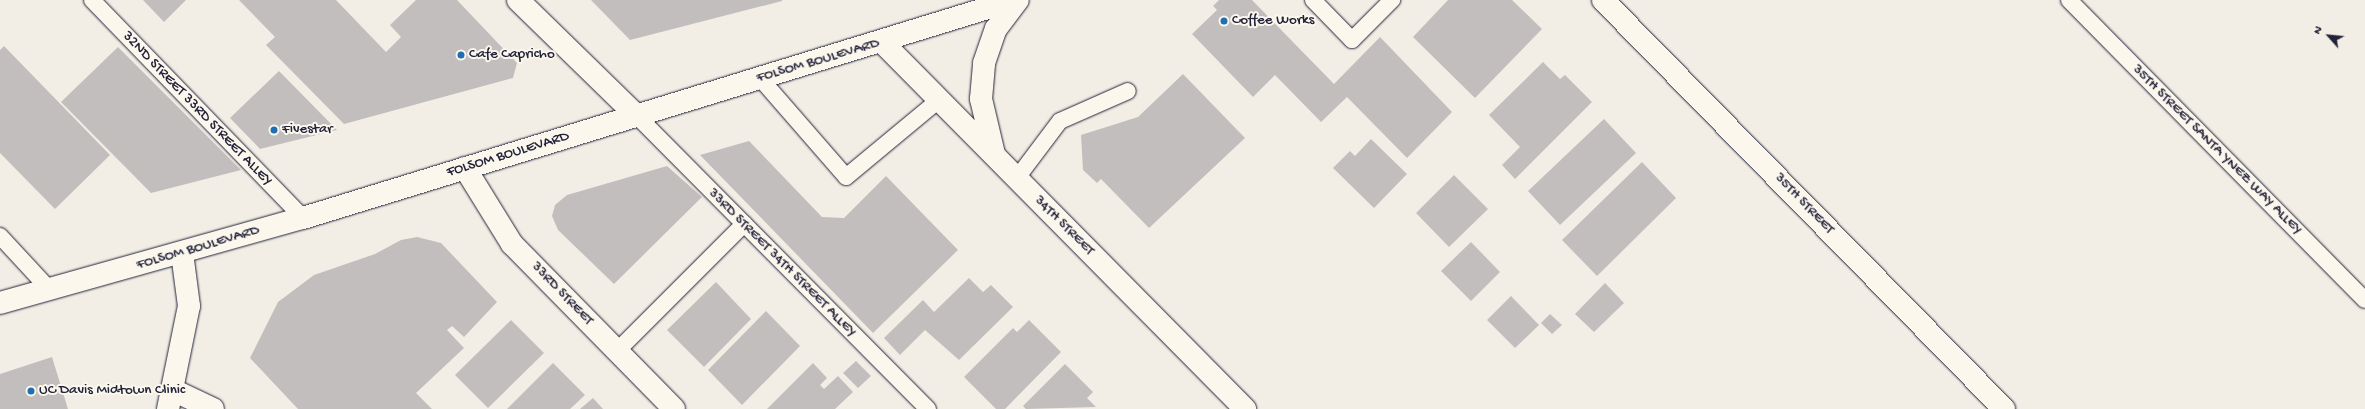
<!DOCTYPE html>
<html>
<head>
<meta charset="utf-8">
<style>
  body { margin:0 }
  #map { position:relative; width:2365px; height:409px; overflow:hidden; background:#f2eee5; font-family:"Gochi Hand",sans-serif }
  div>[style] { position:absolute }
  .building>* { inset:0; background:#c2bebe }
  .roads { filter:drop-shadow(0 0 1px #22223b) drop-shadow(0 0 1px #22223b) }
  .lane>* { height:16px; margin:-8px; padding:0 8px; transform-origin:8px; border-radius:8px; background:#fbf7ec }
  .street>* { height:22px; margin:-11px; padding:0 11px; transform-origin:11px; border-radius:11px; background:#fbf7ec }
  .secondary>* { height:22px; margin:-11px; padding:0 11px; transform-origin:11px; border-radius:11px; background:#fbf7ec }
  .primary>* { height:22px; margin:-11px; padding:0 11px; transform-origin:11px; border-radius:11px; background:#fbf7ec }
  .dots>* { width:11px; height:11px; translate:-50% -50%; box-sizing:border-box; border:2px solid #fbf7ec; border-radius:50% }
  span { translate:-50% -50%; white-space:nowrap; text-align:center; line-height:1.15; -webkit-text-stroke:4px #fbf7ec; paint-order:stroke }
  .poi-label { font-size:15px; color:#22223b }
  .left { translate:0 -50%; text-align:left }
  .street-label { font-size:15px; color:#22223b }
  .north { position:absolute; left:2309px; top:16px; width:40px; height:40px; -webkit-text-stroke:3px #fbf7ec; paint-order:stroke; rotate:297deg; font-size:11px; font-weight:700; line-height:16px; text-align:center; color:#22223b }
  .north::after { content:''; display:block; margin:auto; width:14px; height:18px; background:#22223b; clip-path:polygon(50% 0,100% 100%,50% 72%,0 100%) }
</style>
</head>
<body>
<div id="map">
  <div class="building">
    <i style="clip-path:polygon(143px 0,186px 0,164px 22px)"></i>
    <i style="clip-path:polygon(239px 0,336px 0,386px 52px,401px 37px,390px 25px,416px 0,457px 0,517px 63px,513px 78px,344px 124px,266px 45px,275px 37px)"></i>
    <i style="clip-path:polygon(591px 0,782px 0,782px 1px,630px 40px)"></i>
    <i style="clip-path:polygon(1219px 0,1252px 0,1334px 84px,1380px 37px,1452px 112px,1407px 158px,1347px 97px,1321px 122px,1275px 75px,1253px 97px,1192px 34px,1217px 10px,1213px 6px)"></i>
    <i style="clip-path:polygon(1448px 0,1512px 0,1542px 29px,1475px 98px,1413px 37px)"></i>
    <i style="clip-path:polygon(4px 46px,110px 155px,55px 209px,0 153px,0 50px)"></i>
    <i style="clip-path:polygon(118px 47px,241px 170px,151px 193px,61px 102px)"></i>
    <i style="clip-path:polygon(1543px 62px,1560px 79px,1565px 75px,1592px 102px,1515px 179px,1502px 165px,1520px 147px,1489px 115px)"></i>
    <i style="clip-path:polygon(279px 71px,337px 130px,260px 149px,230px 118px)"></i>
    <i style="clip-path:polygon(1183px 74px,1245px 138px,1149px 228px,1101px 179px,1097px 183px,1083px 170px,1081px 135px,1138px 117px)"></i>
    <i style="clip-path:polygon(1604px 119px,1636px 153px,1560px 225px,1528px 191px)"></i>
    <i style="clip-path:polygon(1371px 139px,1407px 174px,1374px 208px,1333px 168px,1350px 151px,1355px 156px)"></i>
    <i style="clip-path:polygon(749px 141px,822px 217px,844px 218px,886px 176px,958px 250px,873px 333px,700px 155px)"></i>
    <i style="clip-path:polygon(1642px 162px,1676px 198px,1597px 276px,1562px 240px)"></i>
    <i style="clip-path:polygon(667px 166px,702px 197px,614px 284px,558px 230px,552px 216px,555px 205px,567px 195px)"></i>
    <i style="clip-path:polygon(1454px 175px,1488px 209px,1449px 247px,1416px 213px)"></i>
    <i style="clip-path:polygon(417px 237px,441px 243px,497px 302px,464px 337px,452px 326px,447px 330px,464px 348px,416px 393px,432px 409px,298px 409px,250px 358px,278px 302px,314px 275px,375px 254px,401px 240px)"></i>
    <i style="clip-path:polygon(1471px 242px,1500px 272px,1471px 301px,1441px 271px)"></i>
    <i style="clip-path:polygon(969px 278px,983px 292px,991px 285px,1013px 307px,959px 360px,925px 330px,900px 355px,884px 338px,923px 300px,934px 312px)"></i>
    <i style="clip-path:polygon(716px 282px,751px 319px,704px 367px,667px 330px)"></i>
    <i style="clip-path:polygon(1605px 283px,1624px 303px,1594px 332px,1575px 314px)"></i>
    <i style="clip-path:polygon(1511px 296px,1539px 325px,1515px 348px,1487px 320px)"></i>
    <i style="clip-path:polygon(766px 311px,800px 346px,742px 405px,708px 370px)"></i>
    <i style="clip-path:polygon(1550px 314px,1562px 325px,1552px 334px,1541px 323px)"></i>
    <i style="clip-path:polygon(511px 320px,544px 353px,488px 408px,455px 375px)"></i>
    <i style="clip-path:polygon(1029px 320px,1061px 352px,1005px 409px,996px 409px,964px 377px,1013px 328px,1017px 332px)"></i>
    <i style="clip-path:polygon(52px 357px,68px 409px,0 409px,0 374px)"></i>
    <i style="clip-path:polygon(856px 361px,871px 376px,858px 388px,843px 373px)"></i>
    <i style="clip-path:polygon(553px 363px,585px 395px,570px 409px,507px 409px)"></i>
    <i style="clip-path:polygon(813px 363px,827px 378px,820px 385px,824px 389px,838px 376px,853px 392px,835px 409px,767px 409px)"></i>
    <i style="clip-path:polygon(1065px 364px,1093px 392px,1087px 398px,1096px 407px,1026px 409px,1023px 406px)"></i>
    <i style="clip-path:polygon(593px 398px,603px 409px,580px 409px)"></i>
  </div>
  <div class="roads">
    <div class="lane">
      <i style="left:92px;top:0;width:303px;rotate:45.9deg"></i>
      <i style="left:1313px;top:0;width:56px;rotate:45.7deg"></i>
      <i style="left:1352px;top:40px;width:57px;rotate:-45deg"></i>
      <i style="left:2069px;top:0;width:421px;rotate:45.4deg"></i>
      <i style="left:760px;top:78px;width:131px;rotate:49deg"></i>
      <i style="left:846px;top:177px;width:122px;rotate:-39.7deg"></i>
      <i style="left:637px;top:116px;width:413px;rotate:45.2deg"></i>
      <i style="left:1017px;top:178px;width:71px;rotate:-53deg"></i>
      <i style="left:1060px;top:121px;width:74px;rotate:-23.8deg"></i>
      <i style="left:0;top:236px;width:72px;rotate:47.2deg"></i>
      <i style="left:617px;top:351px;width:180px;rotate:-45deg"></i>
    </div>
    <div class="street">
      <i style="left:518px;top:0;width:166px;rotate:44.3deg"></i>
      <i style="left:1603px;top:0;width:573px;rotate:45.57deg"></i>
      <i style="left:465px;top:168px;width:89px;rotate:58.3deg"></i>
      <i style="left:512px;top:244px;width:231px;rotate:45.5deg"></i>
      <i style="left:175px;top:391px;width:42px;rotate:25.3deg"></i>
      <i style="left:168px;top:409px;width:105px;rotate:-78.5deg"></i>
      <i style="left:189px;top:306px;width:53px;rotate:-97.5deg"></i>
    </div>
    <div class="secondary">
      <i style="left:883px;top:43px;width:515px;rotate:45.31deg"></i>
      <i style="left:994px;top:154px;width:57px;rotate:-103.3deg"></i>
      <i style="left:981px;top:99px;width:36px;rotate:-85deg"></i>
      <i style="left:984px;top:63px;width:36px;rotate:-71deg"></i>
      <i style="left:996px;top:29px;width:36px;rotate:-53deg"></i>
    </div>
    <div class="primary">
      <i style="left:0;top:303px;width:315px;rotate:-15.7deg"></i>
      <i style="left:303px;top:218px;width:744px;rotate:-17.05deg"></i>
    </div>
  </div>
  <div class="dots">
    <i style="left:1224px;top:21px;background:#1f6fb2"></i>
    <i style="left:461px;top:55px;background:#1f6fb2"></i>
    <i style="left:274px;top:130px;background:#1f6fb2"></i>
    <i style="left:31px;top:391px;background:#1f6fb2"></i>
  </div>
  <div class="poi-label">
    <span class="left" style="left:1232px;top:21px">Coffee Works</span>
    <span class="left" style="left:469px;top:55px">Cafe Capricho</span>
    <span class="left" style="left:282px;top:130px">Fivestar</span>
    <span class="left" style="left:39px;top:391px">UC Davis Midtown Clinic</span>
  </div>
  <div class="street-label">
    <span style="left:818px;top:61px;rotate:-16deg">FOLSOM BOULEVARD</span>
    <span style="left:197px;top:109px;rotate:46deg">32ND STREET 33RD STREET ALLEY</span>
    <span style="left:2217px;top:150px;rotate:45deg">35TH STREET SANTA YNEZ WAY ALLEY</span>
    <span style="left:508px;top:155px;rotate:-17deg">FOLSOM BOULEVARD</span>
    <span style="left:1804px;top:204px;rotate:46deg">35TH STREET</span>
    <span style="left:1064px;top:226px;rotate:45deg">34TH STREET</span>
    <span style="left:198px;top:248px;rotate:-16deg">FOLSOM BOULEVARD</span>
    <span style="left:782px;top:263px;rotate:45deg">33RD STREET 34TH STREET ALLEY</span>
    <span style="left:562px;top:294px;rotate:46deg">33RD STREET</span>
  </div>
  <div class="north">N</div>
</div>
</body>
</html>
